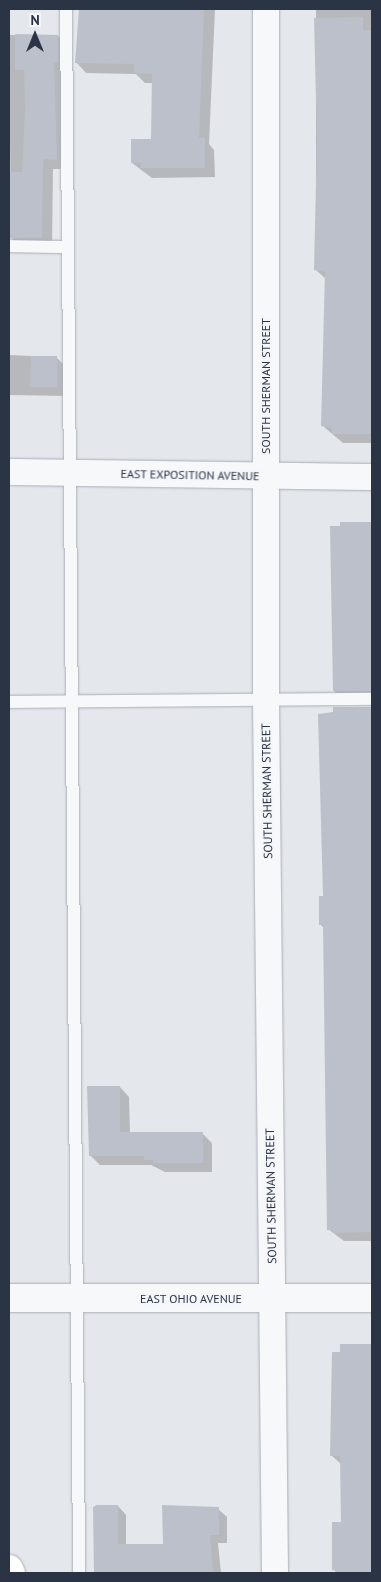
<!DOCTYPE html>
<html>
<head>
<meta charset="utf-8">
<style>
  body { margin:0 }
  #map { position:relative; width:381px; height:1582px; overflow:hidden; background:#e4e7ec; font-family:"PT Sans",sans-serif }
  div>[style] { position:absolute }
  .shadow>* { inset:0; background:#0003 }
  .building>* { inset:0; background:#bbc0ca }
  .roads { filter:drop-shadow(0 0 1px #a9aeb7) drop-shadow(0 0 1px #a9aeb7) }
  .service>* { height:12px; margin:-6px; padding:0 6px; transform-origin:6px; border-radius:6px; background:#f7f8fa }
  .minor>* { height:26px; margin:-13px; padding:0 13px; transform-origin:13px; border-radius:13px; background:#f7f8fa }
  .tertiary>* { height:28px; margin:-14px; padding:0 14px; transform-origin:14px; border-radius:14px; background:#f7f8fa }
  .motorway>* { height:28px; margin:-14px; padding:0 14px; transform-origin:14px; border-radius:14px; background:#fff }
  span { translate:-50% -50%; white-space:nowrap; text-align:center; line-height:1.15; -webkit-text-stroke:4px #f4f6f9; paint-order:stroke }
  .street-label { font-size:12px; color:#2b3445 }
  .frame { position:absolute; inset:0; border:10px solid #2b3445; pointer-events:none }
  .north { position:absolute; left:10px; top:10px; width:50px; height:50px; -webkit-text-stroke:4px #f4f6f9; paint-order:stroke; rotate:0deg; font-size:14px; font-weight:700; line-height:20px; text-align:center; color:#2b3445 }
  .north::after { content:''; display:block; margin:auto; width:18px; height:22px; background:#2b3445; clip-path:polygon(50% 0,100% 100%,50% 72%,0 100%) }
</style>
</head>
<body>
<div id="map">
  <div class="shadow">
    <i style="clip-path:polygon(80px 9px,215px 9px,209px 144px,214px 150px,215px 177px,152px 178px,132px 163px,152px 140px,153px 83px,145px 83px,136px 74px,86px 73px,76px 62px)"></i>
    <i style="clip-path:polygon(316px 9px,372px 9px,372px 443px,343px 443px,324px 427px,326px 279px,316px 270px)"></i>
    <i style="clip-path:polygon(9px 35px,58px 36px,68px 46px,67px 169px,53px 169px,52px 248px,21px 248px,11px 237px)"></i>
    <i style="clip-path:polygon(9px 355px,56px 357px,66px 367px,66px 396px,9px 395px)"></i>
    <i style="clip-path:polygon(341px 523px,372px 524px,372px 699px,343px 700px,334px 691px)"></i>
    <i style="clip-path:polygon(372px 708px,372px 1241px,344px 1241px,328px 1229px,324px 928px,320px 924px,325px 897px,334px 709px)"></i>
    <i style="clip-path:polygon(120px 1087px,129px 1097px,130px 1133px,202px 1133px,212px 1143px,212px 1172px,165px 1172px,151px 1165px,100px 1165px,90px 1155px)"></i>
    <i style="clip-path:polygon(341px 1346px,372px 1346px,372px 1573px,337px 1573px,333px 1569px,342px 1523px,341px 1464px,331px 1455px)"></i>
    <i style="clip-path:polygon(118px 1506px,126px 1515px,126px 1545px,164px 1545px,218px 1509px,227px 1517px,227px 1543px,218px 1543px,221px 1573px,95px 1573px,95px 1508px)"></i>
  </div>
  <div class="building">
    <i style="clip-path:polygon(79px 9px,204px 9px,199px 138px,205px 138px,205px 168px,141px 168px,141px 163px,131px 163px,131px 139px,151px 139px,152px 74px,134px 73px,134px 64px,75px 63px)"></i>
    <i style="clip-path:polygon(363px 17px,363px 30px,372px 30px,372px 434px,332px 434px,332px 428px,321px 426px,325px 272px,314px 270px,317px 140px,314px 18px)"></i>
    <i style="clip-path:polygon(15px 34px,58px 35px,58px 63px,54px 63px,57px 160px,43px 159px,42px 238px,10px 238px,9px 172px,22px 172px,25px 107px,24px 70px,15px 70px)"></i>
    <i style="clip-path:polygon(31px 356px,57px 356px,57px 387px,30px 387px)"></i>
    <i style="clip-path:polygon(340px 522px,372px 522px,372px 691px,333px 691px,330px 526px,340px 526px)"></i>
    <i style="clip-path:polygon(333px 707px,372px 707px,372px 1232px,334px 1233px,333px 1230px,327px 1230px,323px 925px,319px 925px,319px 896px,323px 896px,318px 714px,333px 712px)"></i>
    <i style="clip-path:polygon(87px 1086px,120px 1086px,120px 1132px,203px 1132px,203px 1163px,153px 1163px,153px 1160px,144px 1160px,144px 1156px,89px 1156px)"></i>
    <i style="clip-path:polygon(340px 1344px,372px 1344px,372px 1573px,336px 1573px,336px 1570px,332px 1570px,332px 1522px,341px 1522px,340px 1456px,330px 1456px,332px 1352px,340px 1352px)"></i>
    <i style="clip-path:polygon(97px 1505px,118px 1505px,118px 1544px,163px 1544px,162px 1505px,219px 1507px,219px 1535px,210px 1535px,213px 1573px,94px 1573px,93px 1507px)"></i>
  </div>
  <div class="roads">
    <div class="service">
      <i style="left:66px;top:9px;width:1564px;rotate:89.52deg"></i>
      <i style="left:9px;top:246px;width:59px;rotate:1deg"></i>
      <i style="left:9px;top:702px;width:363px;rotate:-0.5deg"></i>
    </div>
    <div class="minor">
      <i style="left:266px;top:9px;width:691px;rotate:90deg"></i>
      <i style="left:266px;top:700px;width:873px;rotate:89.41deg"></i>
      <i style="left:9px;top:472px;width:363px;rotate:0.8deg"></i>
    </div>
    <div class="tertiary">
      <i style="left:9px;top:1298px;width:363px"></i>
    </div>
    <div class="motorway">
      <i style="left:9px;top:1569px;width:4px;rotate:63deg"></i>
    </div>
  </div>
  <div class="street-label">
    <span style="left:266px;top:386px;rotate:-90deg">SOUTH SHERMAN STREET</span>
    <span style="left:190px;top:475px;rotate:1deg">EAST EXPOSITION AVENUE</span>
    <span style="left:267px;top:791px;rotate:-91deg">SOUTH SHERMAN STREET</span>
    <span style="left:271px;top:1196px;rotate:-91deg">SOUTH SHERMAN STREET</span>
    <span style="left:191px;top:1299px">EAST OHIO AVENUE</span>
  </div>
  <div class="frame"></div>
  <div class="north">N</div>
</div>
</body>
</html>
